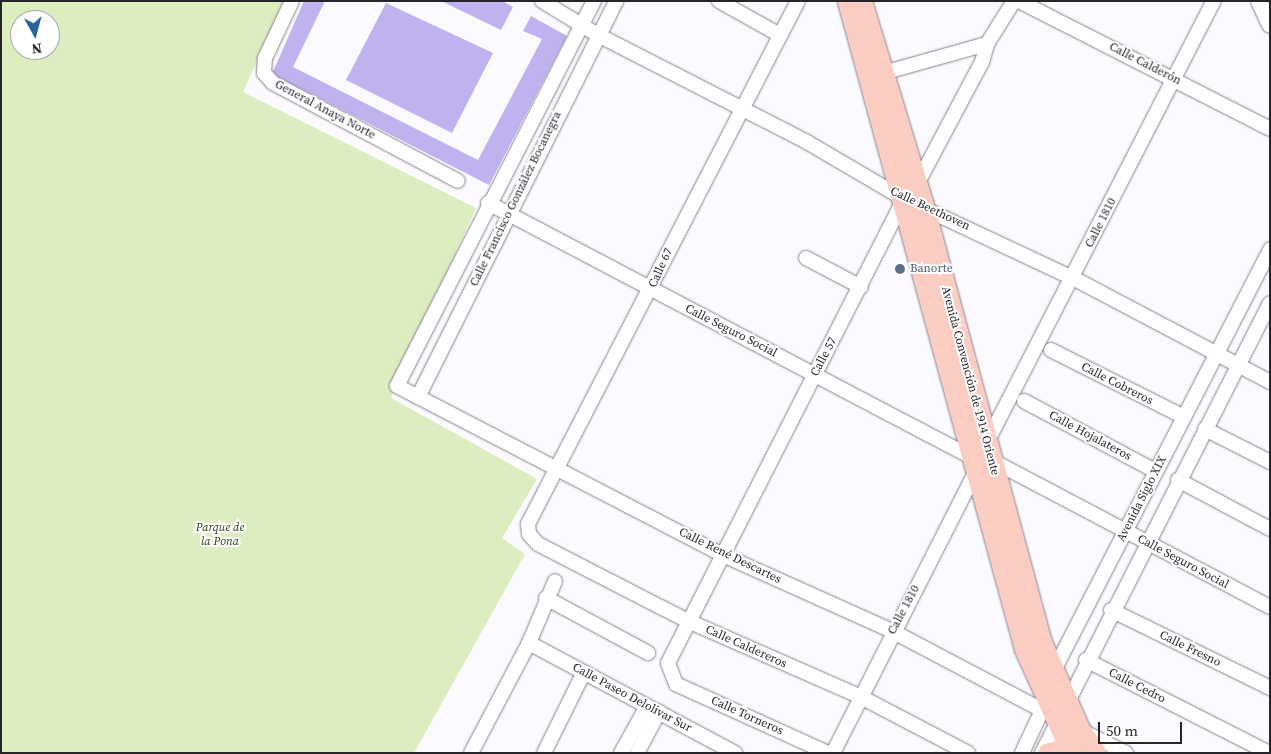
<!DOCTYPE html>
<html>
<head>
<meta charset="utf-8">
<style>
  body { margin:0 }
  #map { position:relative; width:1271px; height:754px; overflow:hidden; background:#fbfafe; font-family:"Source Serif 4",serif }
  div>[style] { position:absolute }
  .green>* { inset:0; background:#dceec0 }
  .building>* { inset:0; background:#c0b2ee }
  .roads { filter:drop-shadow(0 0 1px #858293) drop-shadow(0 0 1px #858293) }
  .minor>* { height:14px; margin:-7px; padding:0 7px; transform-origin:7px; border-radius:7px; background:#fff }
  .tertiary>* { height:16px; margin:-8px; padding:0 8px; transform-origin:8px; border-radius:8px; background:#fff }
  .primary>* { height:21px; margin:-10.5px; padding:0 10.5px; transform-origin:10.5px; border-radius:10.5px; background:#fbcdc2 }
  .dots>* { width:14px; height:14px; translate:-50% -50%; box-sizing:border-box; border:2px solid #fff; border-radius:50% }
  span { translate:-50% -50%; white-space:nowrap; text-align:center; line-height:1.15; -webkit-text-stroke:4px #fff; paint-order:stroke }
  .street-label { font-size:12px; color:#27252c }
  .service-label { font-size:12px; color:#4e5e75 }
  .left { translate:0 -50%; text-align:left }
  .park-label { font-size:12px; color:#313f13; font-style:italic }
  .frame { position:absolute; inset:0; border:2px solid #27252c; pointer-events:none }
  .north { position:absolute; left:10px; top:10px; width:50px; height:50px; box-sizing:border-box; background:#fff; border:1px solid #a9a8ab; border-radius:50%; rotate:173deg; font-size:14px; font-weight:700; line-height:20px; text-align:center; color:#27252c }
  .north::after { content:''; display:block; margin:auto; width:18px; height:22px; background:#28639b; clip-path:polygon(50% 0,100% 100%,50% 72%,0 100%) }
  .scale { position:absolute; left:1098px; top:722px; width:84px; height:22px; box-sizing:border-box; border:2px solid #27252c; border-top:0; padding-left:6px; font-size:15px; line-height:18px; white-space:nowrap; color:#27252c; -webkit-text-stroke:4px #fff; paint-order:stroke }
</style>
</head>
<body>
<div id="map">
  <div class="green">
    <i style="clip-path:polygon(evenodd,1px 1px,284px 1px,243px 92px,476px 208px,391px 398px,537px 479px,502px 538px,525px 554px,414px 753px,1px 753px,1px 1px,20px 20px,50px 20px,50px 50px,20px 50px,20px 20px)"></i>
  </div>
  <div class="building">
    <i style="clip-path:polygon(304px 1px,325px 1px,293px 67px,478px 160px,542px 39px,523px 31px,531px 16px,567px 36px,489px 185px,272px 74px)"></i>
    <i style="clip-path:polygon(441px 1px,502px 1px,513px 7px,501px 30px)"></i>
    <i style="clip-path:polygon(386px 3px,493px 53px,452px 133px,346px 80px)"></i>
  </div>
  <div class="roads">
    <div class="minor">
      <i style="left:292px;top:1px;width:63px;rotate:115.3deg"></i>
      <i style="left:265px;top:58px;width:15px;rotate:94deg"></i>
      <i style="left:264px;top:73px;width:13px;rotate:48deg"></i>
      <i style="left:273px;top:83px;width:209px;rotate:27.9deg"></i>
      <i style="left:542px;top:1px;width:66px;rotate:31.3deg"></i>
      <i style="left:598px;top:35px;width:235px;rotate:27.1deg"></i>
      <i style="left:807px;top:142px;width:113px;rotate:30.4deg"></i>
      <i style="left:904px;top:199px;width:187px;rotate:25.1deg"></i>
      <i style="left:1073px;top:278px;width:223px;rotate:27.8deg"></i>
      <i style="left:594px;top:1px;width:432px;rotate:117.1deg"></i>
      <i style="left:397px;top:386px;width:367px;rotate:27.4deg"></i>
      <i style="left:723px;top:555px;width:185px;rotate:24.2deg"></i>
      <i style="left:892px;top:631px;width:172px;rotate:27.8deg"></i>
      <i style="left:719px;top:1px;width:70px;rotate:29.1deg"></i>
      <i style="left:798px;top:1px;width:589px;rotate:117.31deg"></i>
      <i style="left:528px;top:524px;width:10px;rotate:84deg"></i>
      <i style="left:529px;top:534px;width:13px;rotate:48deg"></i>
      <i style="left:538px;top:544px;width:169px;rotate:27.2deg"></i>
      <i style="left:688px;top:621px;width:187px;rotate:23.7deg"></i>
      <i style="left:859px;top:696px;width:123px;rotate:27.6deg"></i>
      <i style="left:1019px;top:1px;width:282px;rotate:27deg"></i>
      <i style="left:883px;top:73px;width:108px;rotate:-15.6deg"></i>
      <i style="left:488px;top:203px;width:550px;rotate:27.73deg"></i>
      <i style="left:806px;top:258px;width:62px;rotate:27.8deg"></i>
      <i style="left:1051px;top:350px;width:149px;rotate:26.7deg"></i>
      <i style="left:418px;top:397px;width:443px;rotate:-63.4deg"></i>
      <i style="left:1024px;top:401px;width:149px;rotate:28.1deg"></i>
      <i style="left:1205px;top:429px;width:73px;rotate:26.9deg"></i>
      <i style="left:986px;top:444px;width:498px;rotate:-62.8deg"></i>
      <i style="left:991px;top:460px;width:315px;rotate:27.8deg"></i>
      <i style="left:1178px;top:480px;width:104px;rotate:28deg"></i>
      <i style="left:546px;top:598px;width:116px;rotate:28.3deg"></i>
      <i style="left:1111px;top:610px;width:177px;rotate:26.1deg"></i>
      <i style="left:529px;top:643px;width:234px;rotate:28.1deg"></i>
      <i style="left:1086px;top:660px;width:205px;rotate:26.9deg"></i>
      <i style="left:1051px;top:676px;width:480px;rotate:-62.8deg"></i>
      <i style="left:1084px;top:732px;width:47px;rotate:26.6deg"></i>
      <i style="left:471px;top:753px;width:124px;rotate:-62.2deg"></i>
      <i style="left:529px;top:643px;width:67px;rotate:-67.2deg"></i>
      <i style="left:544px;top:753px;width:90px;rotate:-63.7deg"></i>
      <i style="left:621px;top:753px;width:54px;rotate:-61deg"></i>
      <i style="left:637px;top:753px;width:47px;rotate:-61.8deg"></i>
      <i style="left:828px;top:753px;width:167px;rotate:-155.6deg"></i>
      <i style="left:676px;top:684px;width:22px;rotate:-111deg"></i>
      <i style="left:668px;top:663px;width:521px;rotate:-63.04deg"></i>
      <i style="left:904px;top:199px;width:18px;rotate:-47deg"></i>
      <i style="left:916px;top:186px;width:140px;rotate:-62deg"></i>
      <i style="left:982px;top:62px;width:19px;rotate:-74deg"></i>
      <i style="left:987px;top:44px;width:51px;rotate:-57.9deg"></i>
      <i style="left:833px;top:753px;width:318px;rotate:-63.1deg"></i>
      <i style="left:1022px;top:753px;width:54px;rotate:-64.9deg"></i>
      <i style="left:1042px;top:753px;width:504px;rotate:-63.13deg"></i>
    </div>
    <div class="tertiary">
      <i style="left:1259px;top:1px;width:26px;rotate:65deg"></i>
    </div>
    <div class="primary">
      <i style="left:848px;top:1px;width:672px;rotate:74.72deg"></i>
      <i style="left:1025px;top:649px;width:114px;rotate:65.7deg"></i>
      <i style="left:861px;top:1px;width:213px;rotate:73.1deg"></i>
      <i style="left:923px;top:205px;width:453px;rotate:74.9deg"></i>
      <i style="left:1041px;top:642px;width:95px;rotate:66.4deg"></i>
      <i style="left:1079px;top:729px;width:29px;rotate:55deg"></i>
      <i style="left:1048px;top:753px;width:22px;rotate:-10deg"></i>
    </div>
  </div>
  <div class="dots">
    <i style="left:900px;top:269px;background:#5c6f8a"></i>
  </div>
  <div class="street-label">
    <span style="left:1145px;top:64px;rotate:27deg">Calle Calderón</span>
    <span style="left:325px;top:110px;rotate:28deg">General Anaya Norte</span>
    <span style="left:516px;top:199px;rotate:-64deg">Calle Francisco González Bocanegra</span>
    <span style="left:930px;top:209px;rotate:25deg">Calle Beethoven</span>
    <span style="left:1101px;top:223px;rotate:-63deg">Calle 1810</span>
    <span style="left:661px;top:268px;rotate:-66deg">Calle 67</span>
    <span style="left:731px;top:331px;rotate:27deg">Calle Seguro Social</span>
    <span style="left:824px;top:357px;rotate:-62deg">Calle 57</span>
    <span style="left:970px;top:381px;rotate:75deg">Avenida Convención de 1914 Oriente</span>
    <span style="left:1117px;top:384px;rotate:27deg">Calle Cobreros</span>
    <span style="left:1090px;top:436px;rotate:28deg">Calle Hojalateros</span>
    <span style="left:1142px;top:499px;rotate:-63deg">Avenida Siglo XIX</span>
    <span style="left:730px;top:556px;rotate:26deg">Calle René Descartes</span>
    <span style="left:1183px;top:562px;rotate:28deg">Calle Seguro Social</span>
    <span style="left:904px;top:610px;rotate:-62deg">Calle 1810</span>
    <span style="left:746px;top:647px;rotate:24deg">Calle Caldereros</span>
    <span style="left:1190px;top:649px;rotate:26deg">Calle Fresno</span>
    <span style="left:1137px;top:686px;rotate:27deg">Calle Cedro</span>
    <span style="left:632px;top:698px;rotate:28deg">Calle Paseo Delolivar Sur</span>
    <span style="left:747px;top:716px;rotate:24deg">Calle Torneros</span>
  </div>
  <div class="service-label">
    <span class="left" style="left:910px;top:269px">Banorte</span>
  </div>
  <div class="park-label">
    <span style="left:220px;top:535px">Parque de<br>la Pona</span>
  </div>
  <div class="frame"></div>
  <div class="north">N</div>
  <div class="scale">50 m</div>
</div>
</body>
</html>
